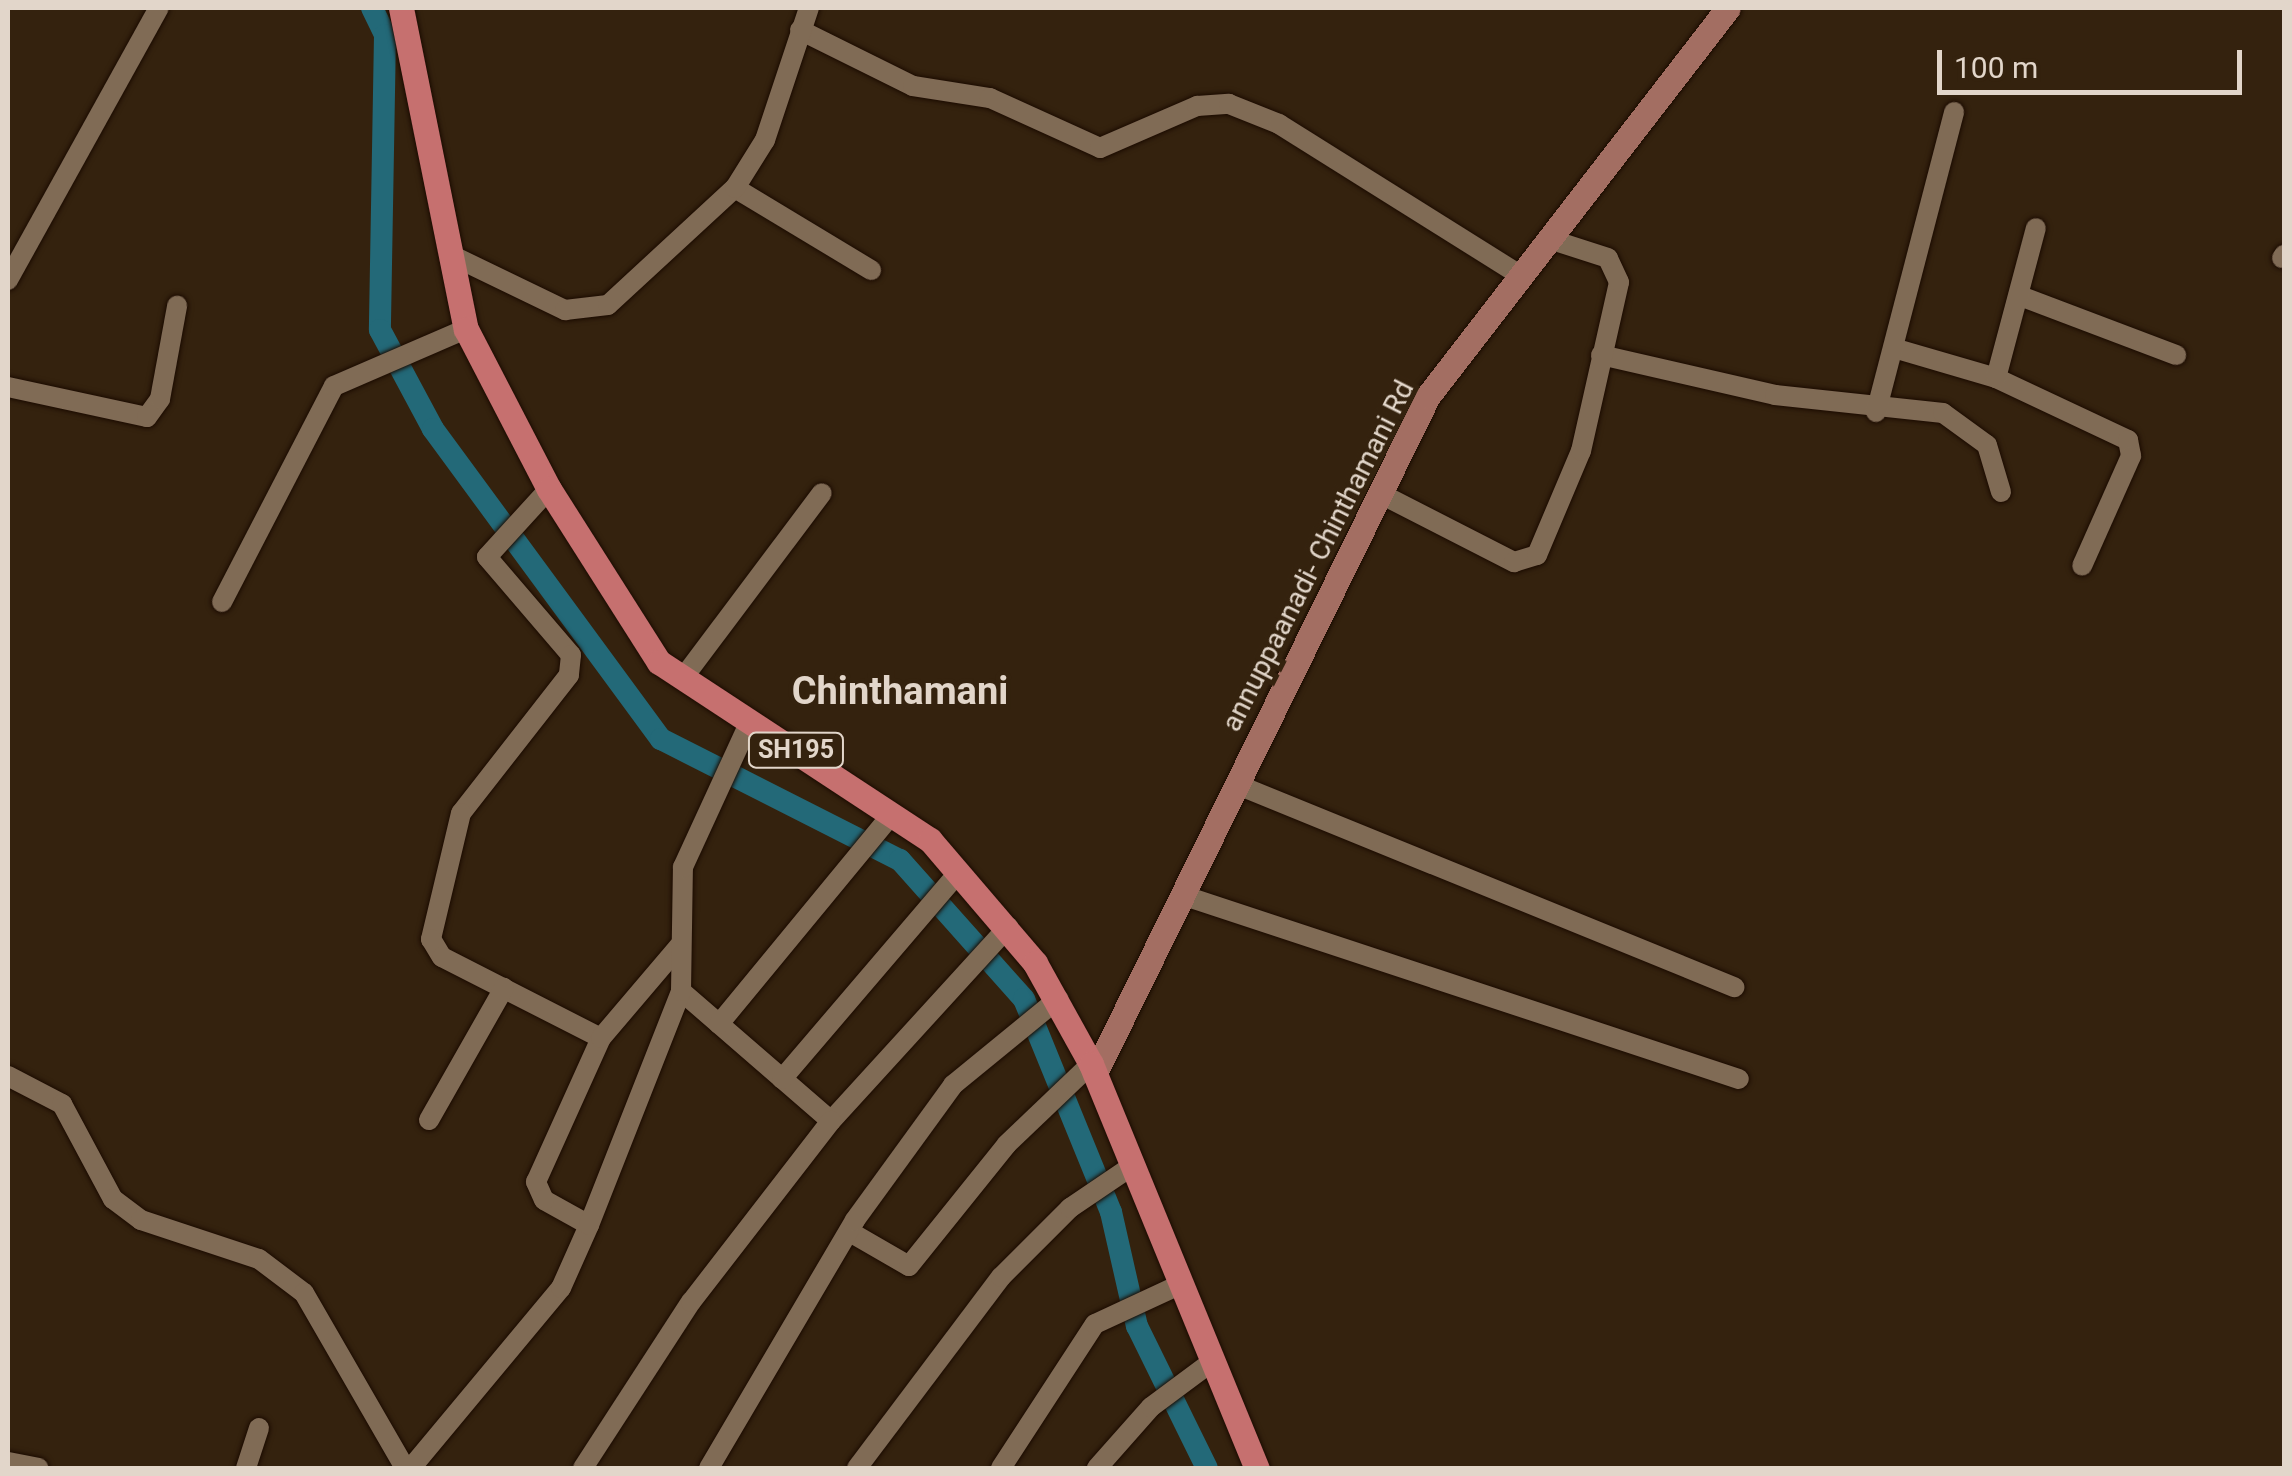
<!DOCTYPE html>
<html>
<head>
<meta charset="utf-8">
<style>
  body { margin:0 }
  #map { position:relative; width:2292px; height:1476px; overflow:hidden; background:#34220e; font-family:Roboto,sans-serif }
  div>[style] { position:absolute }
  .canal>* { height:22px; margin:-11px; padding:0 11px; transform-origin:11px; border-radius:11px; background:#236978 }
  .roads { filter:drop-shadow(0 0 2px #1b0b00) drop-shadow(0 0 2px #1b0b00) }
  .street>* { height:20px; margin:-10px; padding:0 10px; transform-origin:10px; border-radius:10px; background:#806b55 }
  .secondary>* { height:25px; margin:-12.5px; padding:0 12.5px; transform-origin:12.5px; border-radius:12.5px; background:#a36e62 }
  .primary>* { height:25px; margin:-12.5px; padding:0 12.5px; transform-origin:12.5px; border-radius:12.5px; background:#c6706f }
  span { translate:-50% -50%; white-space:nowrap; text-align:center; line-height:1.15; -webkit-text-stroke:10px #34220e; paint-order:stroke }
  .shield-label span { padding:2px 8px; background:#34220e; border:2px solid; border-radius:8px; -webkit-text-stroke-width:0 }
  .shield-label { font-size:25px; color:#e2d6ca; font-weight:700 }
  .street-label { font-size:28px; color:#e2d6ca }
  .district-label { font-size:38px; color:#e2d6ca; font-weight:700 }
  .frame { position:absolute; inset:0; border:10px solid #e2d6ca; pointer-events:none }
  .scale { position:absolute; left:1937px; top:50px; width:305px; height:45px; box-sizing:border-box; border:5px solid #e2d6ca; border-top:0; padding-left:12px; font-size:30px; line-height:35px; white-space:nowrap; color:#e2d6ca; -webkit-text-stroke:8px #34220e; paint-order:stroke }
</style>
</head>
<body>
<div id="map">
  <div class="canal">
    <i style="left:372px;top:8px;width:30px;rotate:64deg"></i>
    <i style="left:385px;top:35px;width:295px;rotate:91deg"></i>
    <i style="left:380px;top:330px;width:112px;rotate:61.8deg"></i>
    <i style="left:433px;top:429px;width:385px;rotate:53.7deg"></i>
    <i style="left:661px;top:739px;width:268px;rotate:26.9deg"></i>
    <i style="left:900px;top:860px;width:186px;rotate:48.3deg"></i>
    <i style="left:1024px;top:999px;width:230px;rotate:67.8deg"></i>
    <i style="left:1111px;top:1212px;width:117px;rotate:77.2deg"></i>
    <i style="left:1137px;top:1326px;width:158px;rotate:63.8deg"></i>
  </div>
  <div class="roads">
    <div class="street">
      <i style="left:800px;top:30px;width:126px;rotate:26.4deg"></i>
      <i style="left:913px;top:86px;width:78px;rotate:8.9deg"></i>
      <i style="left:990px;top:98px;width:121px;rotate:24.4deg"></i>
      <i style="left:1100px;top:148px;width:106px;rotate:-23.4deg"></i>
      <i style="left:1197px;top:106px;width:32px;rotate:-4deg"></i>
      <i style="left:1229px;top:104px;width:54px;rotate:21.8deg"></i>
      <i style="left:1279px;top:124px;width:286px;rotate:32.1deg"></i>
      <i style="left:735px;top:188px;width:159px;rotate:31.1deg"></i>
      <i style="left:451px;top:255px;width:127px;rotate:25.8deg"></i>
      <i style="left:565px;top:310px;width:43px;rotate:-6.6deg"></i>
      <i style="left:608px;top:305px;width:173px;rotate:-42.7deg"></i>
      <i style="left:735px;top:188px;width:57px;rotate:-58deg"></i>
      <i style="left:765px;top:140px;width:139px;rotate:-71.6deg"></i>
      <i style="left:2282px;top:258px;width:4px;rotate:-56deg"></i>
      <i style="left:8px;top:280px;width:311px;rotate:-61deg"></i>
      <i style="left:2020px;top:296px;width:167px;rotate:20.7deg"></i>
      <i style="left:1897px;top:349px;width:103px;rotate:16.3deg"></i>
      <i style="left:1996px;top:378px;width:146px;rotate:25.2deg"></i>
      <i style="left:2128px;top:440px;width:16px;rotate:79deg"></i>
      <i style="left:2131px;top:456px;width:120px;rotate:114deg"></i>
      <i style="left:1601px;top:355px;width:179px;rotate:12.9deg"></i>
      <i style="left:1775px;top:395px;width:169px;rotate:6.1deg"></i>
      <i style="left:1943px;top:413px;width:54px;rotate:36deg"></i>
      <i style="left:1987px;top:445px;width:49px;rotate:73.4deg"></i>
      <i style="left:1996px;top:378px;width:155px;rotate:-75.1deg"></i>
      <i style="left:8px;top:387px;width:142px;rotate:12.2deg"></i>
      <i style="left:147px;top:417px;width:22px;rotate:-54deg"></i>
      <i style="left:160px;top:399px;width:95px;rotate:-79.6deg"></i>
      <i style="left:1876px;top:412px;width:310px;rotate:-75.4deg"></i>
      <i style="left:549px;top:489px;width:92px;rotate:132.4deg"></i>
      <i style="left:487px;top:557px;width:129px;rotate:49.4deg"></i>
      <i style="left:571px;top:655px;width:20px;rotate:96deg"></i>
      <i style="left:569px;top:675px;width:175px;rotate:128deg"></i>
      <i style="left:461px;top:813px;width:130px;rotate:103.4deg"></i>
      <i style="left:431px;top:939px;width:21px;rotate:59deg"></i>
      <i style="left:442px;top:957px;width:178px;rotate:27deg"></i>
      <i style="left:1379px;top:493px;width:152px;rotate:27.1deg"></i>
      <i style="left:1514px;top:562px;width:24px;rotate:-17deg"></i>
      <i style="left:1537px;top:555px;width:113px;rotate:-67.1deg"></i>
      <i style="left:1581px;top:451px;width:173px;rotate:-77.3deg"></i>
      <i style="left:1619px;top:282px;width:26px;rotate:-115deg"></i>
      <i style="left:1608px;top:258px;width:62px;rotate:-162.1deg"></i>
      <i style="left:222px;top:602px;width:243px;rotate:-62.6deg"></i>
      <i style="left:334px;top:386px;width:144px;rotate:-23.4deg"></i>
      <i style="left:683px;top:678px;width:231px;rotate:-53.1deg"></i>
      <i style="left:1238px;top:785px;width:536px;rotate:22.16deg"></i>
      <i style="left:1188px;top:897px;width:580px;rotate:18.28deg"></i>
      <i style="left:681px;top:991px;width:198px;rotate:40.9deg"></i>
      <i style="left:831px;top:1121px;width:263px;rotate:-47.6deg"></i>
      <i style="left:719px;top:1024px;width:272px;rotate:-50.5deg"></i>
      <i style="left:8px;top:1076px;width:61px;rotate:27.4deg"></i>
      <i style="left:62px;top:1104px;width:108px;rotate:61.8deg"></i>
      <i style="left:113px;top:1199px;width:35px;rotate:37deg"></i>
      <i style="left:141px;top:1220px;width:124px;rotate:18.3deg"></i>
      <i style="left:259px;top:1259px;width:56px;rotate:37.1deg"></i>
      <i style="left:304px;top:1293px;width:202px;rotate:60deg"></i>
      <i style="left:782px;top:1079px;width:272px;rotate:-49.5deg"></i>
      <i style="left:429px;top:1120px;width:152px;rotate:-60.4deg"></i>
      <i style="left:589px;top:1225px;width:51px;rotate:-150.9deg"></i>
      <i style="left:544px;top:1200px;width:20px;rotate:-114deg"></i>
      <i style="left:536px;top:1182px;width:158px;rotate:-65.7deg"></i>
      <i style="left:601px;top:1038px;width:123px;rotate:-49.6deg"></i>
      <i style="left:850px;top:1232px;width:68px;rotate:30deg"></i>
      <i style="left:909px;top:1266px;width:156px;rotate:-51.2deg"></i>
      <i style="left:1007px;top:1144px;width:116px;rotate:-43.6deg"></i>
      <i style="left:8px;top:1462px;width:31px;rotate:11deg"></i>
      <i style="left:246px;top:1468px;width:42px;rotate:-72deg"></i>
      <i style="left:411px;top:1468px;width:234px;rotate:-50.2deg"></i>
      <i style="left:561px;top:1288px;width:69px;rotate:-66deg"></i>
      <i style="left:589px;top:1225px;width:251px;rotate:-68.5deg"></i>
      <i style="left:681px;top:991px;width:124px;rotate:-89.1deg"></i>
      <i style="left:683px;top:867px;width:161px;rotate:-65.3deg"></i>
      <i style="left:583px;top:1468px;width:198px;rotate:-57deg"></i>
      <i style="left:691px;top:1302px;width:229px;rotate:-52.3deg"></i>
      <i style="left:709px;top:1468px;width:288px;rotate:-59.5deg"></i>
      <i style="left:855px;top:1220px;width:167px;rotate:-54deg"></i>
      <i style="left:953px;top:1085px;width:136px;rotate:-39.3deg"></i>
      <i style="left:857px;top:1468px;width:239px;rotate:-53deg"></i>
      <i style="left:1001px;top:1277px;width:98px;rotate:-45deg"></i>
      <i style="left:1070px;top:1208px;width:78px;rotate:-34.1deg"></i>
      <i style="left:1001px;top:1468px;width:172px;rotate:-56.9deg"></i>
      <i style="left:1095px;top:1324px;width:93px;rotate:-24.9deg"></i>
      <i style="left:1097px;top:1468px;width:81px;rotate:-48.5deg"></i>
      <i style="left:1151px;top:1407px;width:72px;rotate:-36.6deg"></i>
    </div>
    <div class="secondary">
      <i style="left:1095px;top:1073px;width:754px;rotate:-63.81deg"></i>
      <i style="left:1428px;top:396px;width:490px;rotate:-52.3deg"></i>
    </div>
    <div class="primary">
      <i style="left:401px;top:8px;width:328px;rotate:78.6deg"></i>
      <i style="left:466px;top:329px;width:180px;rotate:62.6deg"></i>
      <i style="left:549px;top:489px;width:205px;rotate:57.6deg"></i>
      <i style="left:659px;top:662px;width:324px;rotate:33.3deg"></i>
      <i style="left:930px;top:840px;width:162px;rotate:49.5deg"></i>
      <i style="left:1035px;top:963px;width:115px;rotate:61deg"></i>
      <i style="left:1091px;top:1064px;width:437px;rotate:67.7deg"></i>
    </div>
  </div>
  <div class="shield-label">
    <span style="left:796px;top:750px">SH195</span>
  </div>
  <div class="street-label">
    <span style="left:1318px;top:556px;rotate:-63deg">annuppaanadi- Chinthamani Rd</span>
  </div>
  <div class="district-label">
    <span style="left:900px;top:692px">Chinthamani</span>
  </div>
  <div class="frame"></div>
  <div class="scale">100 m</div>
</div>
</body>
</html>
